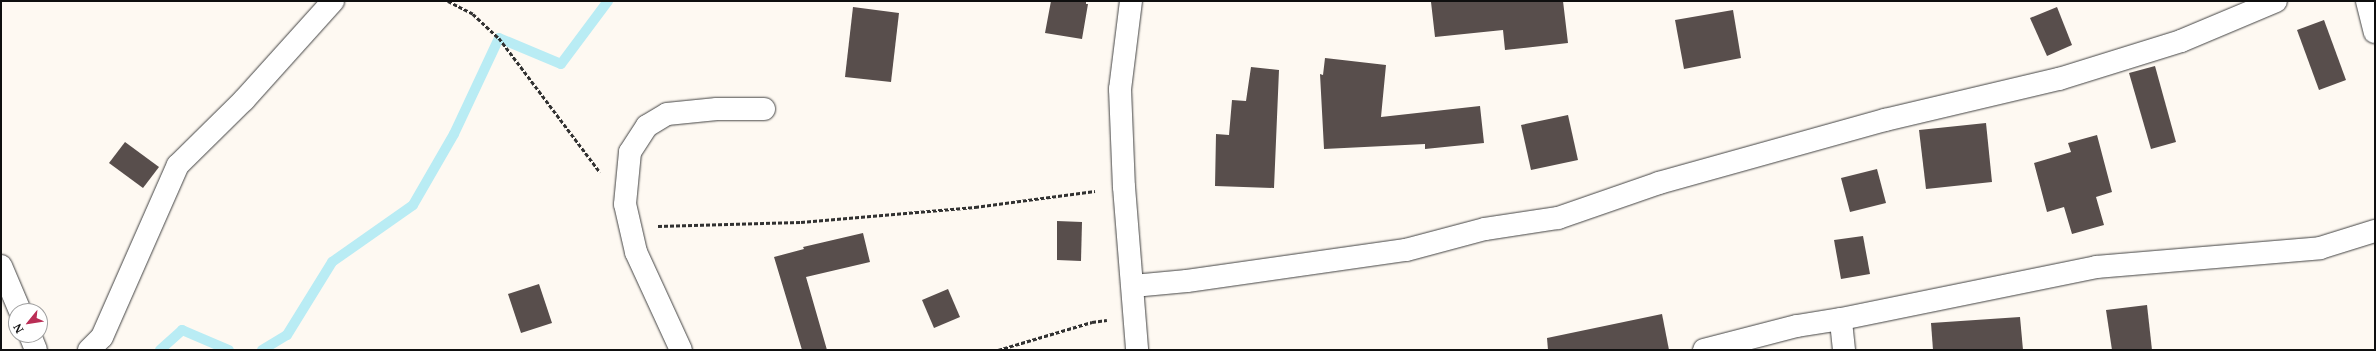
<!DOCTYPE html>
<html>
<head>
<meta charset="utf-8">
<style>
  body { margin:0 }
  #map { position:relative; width:2376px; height:351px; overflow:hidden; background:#fef9f2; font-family:"Noto Serif",serif }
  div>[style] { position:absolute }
  .stream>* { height:10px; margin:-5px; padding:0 5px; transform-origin:5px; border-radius:5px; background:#b9ecf4 }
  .building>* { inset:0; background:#584e4c }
  .path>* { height:2.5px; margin-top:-1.25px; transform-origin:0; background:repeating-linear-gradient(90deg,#313131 0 4px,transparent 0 6px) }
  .roads { filter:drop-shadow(0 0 1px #424242) drop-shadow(0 0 1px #424242) }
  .minor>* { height:22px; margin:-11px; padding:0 11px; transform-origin:11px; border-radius:11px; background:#fff }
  span { translate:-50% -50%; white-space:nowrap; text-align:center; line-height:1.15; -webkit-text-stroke:4px #fff; paint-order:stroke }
  .frame { position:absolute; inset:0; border:2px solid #0f0f0f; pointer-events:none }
  .north { position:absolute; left:8px; top:303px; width:40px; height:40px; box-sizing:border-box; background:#fff; border:1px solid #9f9f9f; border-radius:50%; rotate:240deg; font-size:11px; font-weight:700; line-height:16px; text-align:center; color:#0f0f0f }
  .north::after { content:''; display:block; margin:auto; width:14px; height:18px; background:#ba2d55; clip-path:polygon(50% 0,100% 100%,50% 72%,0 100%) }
</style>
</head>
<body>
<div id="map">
  <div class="stream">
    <i style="left:160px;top:350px;width:30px;rotate:-42deg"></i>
    <i style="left:182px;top:330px;width:51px;rotate:23.1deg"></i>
    <i style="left:262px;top:350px;width:29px;rotate:-31deg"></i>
    <i style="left:287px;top:335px;width:86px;rotate:-58.3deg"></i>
    <i style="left:332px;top:262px;width:99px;rotate:-35.1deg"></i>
    <i style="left:413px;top:205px;width:82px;rotate:-60deg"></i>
    <i style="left:454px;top:134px;width:106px;rotate:-64.9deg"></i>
    <i style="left:499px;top:38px;width:67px;rotate:22.8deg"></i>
    <i style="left:561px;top:64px;width:79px;rotate:-53.3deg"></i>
  </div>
  <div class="building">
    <i style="clip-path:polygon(1051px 1px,1086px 1px,1086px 4px,1088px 4px,1082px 39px,1045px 33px)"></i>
    <i style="clip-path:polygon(1445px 1px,1563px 1px,1568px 43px,1505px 50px,1503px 30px,1435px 37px,1431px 2px)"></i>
    <i style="clip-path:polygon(853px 7px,899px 13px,891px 82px,845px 77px)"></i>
    <i style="clip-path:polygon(2057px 7px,2072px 45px,2047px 56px,2030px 18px)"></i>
    <i style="clip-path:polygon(1733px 10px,1741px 58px,1684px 69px,1675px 20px)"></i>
    <i style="clip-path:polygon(2324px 20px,2346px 80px,2319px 90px,2297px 30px)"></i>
    <i style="clip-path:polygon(1325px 58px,1386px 65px,1381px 117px,1480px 106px,1484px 143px,1425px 149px,1425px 144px,1324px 149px,1320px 74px,1323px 75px)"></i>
    <i style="clip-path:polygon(2155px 66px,2176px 142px,2151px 149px,2129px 73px)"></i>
    <i style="clip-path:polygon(1251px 67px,1279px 70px,1274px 188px,1215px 186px,1216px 134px,1229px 135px,1232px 100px,1246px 101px)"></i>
    <i style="clip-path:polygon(1568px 115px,1578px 160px,1531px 170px,1521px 125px)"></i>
    <i style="clip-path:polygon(1986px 123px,1992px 182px,1926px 189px,1919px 130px)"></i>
    <i style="clip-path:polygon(2097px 135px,2112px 192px,2096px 197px,2104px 225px,2072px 234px,2064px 207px,2047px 212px,2034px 163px,2071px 152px,2068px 143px)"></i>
    <i style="clip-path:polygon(125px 142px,159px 167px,143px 188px,109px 163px)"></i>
    <i style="clip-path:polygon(1877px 169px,1886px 203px,1850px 212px,1841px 178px)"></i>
    <i style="clip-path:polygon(1057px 221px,1082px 222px,1081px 261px,1057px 260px)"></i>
    <i style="clip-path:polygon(863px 233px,870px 262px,806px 277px,827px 350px,802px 350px,774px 257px,804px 249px,803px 247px)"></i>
    <i style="clip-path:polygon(1863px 236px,1870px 274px,1841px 279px,1834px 240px)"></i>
    <i style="clip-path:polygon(539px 284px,552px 323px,521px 333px,508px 294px)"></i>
    <i style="clip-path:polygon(948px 289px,960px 317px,934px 328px,922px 300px)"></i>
    <i style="clip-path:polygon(2147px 305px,2152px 350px,2112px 350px,2106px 310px)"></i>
    <i style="clip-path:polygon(1662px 314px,1669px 350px,1548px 350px,1547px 338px)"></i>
    <i style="clip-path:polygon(2020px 317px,2023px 350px,1933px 350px,1931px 323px)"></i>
  </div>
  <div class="path">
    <i style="left:448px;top:1px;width:28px;rotate:27deg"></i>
    <i style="left:473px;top:14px;width:35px;rotate:43deg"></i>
    <i style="left:499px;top:38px;width:168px;rotate:53deg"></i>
    <i style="left:658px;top:226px;width:143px;rotate:-1.6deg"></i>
    <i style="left:801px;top:222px;width:175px;rotate:-4.9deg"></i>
    <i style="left:975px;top:207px;width:121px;rotate:-7.6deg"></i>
    <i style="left:998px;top:350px;width:98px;rotate:-16.6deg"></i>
    <i style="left:1092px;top:322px;width:15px;rotate:-8deg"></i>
  </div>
  <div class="roads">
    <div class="minor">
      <i style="left:1131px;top:1px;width:89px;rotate:97.1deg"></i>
      <i style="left:1120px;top:89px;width:98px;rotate:87.7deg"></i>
      <i style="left:1124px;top:187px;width:164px;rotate:85.4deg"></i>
      <i style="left:2367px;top:1px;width:32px;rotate:76deg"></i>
      <i style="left:1px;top:266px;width:49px;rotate:67.1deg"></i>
      <i style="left:1133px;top:286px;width:54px;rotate:-5.3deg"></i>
      <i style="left:1187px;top:281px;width:221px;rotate:-8.1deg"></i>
      <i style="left:1406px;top:250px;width:82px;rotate:-14.9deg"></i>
      <i style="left:1485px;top:229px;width:74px;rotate:-8.6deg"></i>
      <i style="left:1558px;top:218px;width:107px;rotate:-19.1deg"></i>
      <i style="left:1659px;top:183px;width:235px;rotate:-15.6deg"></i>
      <i style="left:1885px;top:120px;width:179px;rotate:-13.3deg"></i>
      <i style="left:2059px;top:79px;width:128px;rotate:-17.3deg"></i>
      <i style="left:2181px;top:41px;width:103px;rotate:-22.8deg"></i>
      <i style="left:30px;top:335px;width:16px;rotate:68deg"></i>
      <i style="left:89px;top:350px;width:18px;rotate:-45deg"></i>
      <i style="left:102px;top:337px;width:188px;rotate:-66.2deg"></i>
      <i style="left:178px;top:165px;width:93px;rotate:-44.6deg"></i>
      <i style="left:244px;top:100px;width:133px;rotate:-48deg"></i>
      <i style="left:681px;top:350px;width:108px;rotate:-114.7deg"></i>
      <i style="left:636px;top:252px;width:49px;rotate:-102.9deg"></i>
      <i style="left:625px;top:204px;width:52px;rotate:-84.5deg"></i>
      <i style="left:630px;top:152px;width:31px;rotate:-57deg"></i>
      <i style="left:647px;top:126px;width:23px;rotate:-31deg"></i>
      <i style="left:667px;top:114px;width:50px;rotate:-5.7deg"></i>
      <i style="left:717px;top:109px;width:47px"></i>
      <i style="left:1704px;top:350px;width:96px;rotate:-14.5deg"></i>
      <i style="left:1797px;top:326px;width:45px;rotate:-9deg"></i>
      <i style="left:1844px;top:350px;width:31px;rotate:-96deg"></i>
      <i style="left:1841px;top:319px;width:260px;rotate:-11.5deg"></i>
      <i style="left:2096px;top:267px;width:225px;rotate:-4.8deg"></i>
      <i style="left:2320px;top:248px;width:58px;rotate:-17.2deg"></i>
    </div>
  </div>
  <div class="frame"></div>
  <div class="north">N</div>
</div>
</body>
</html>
